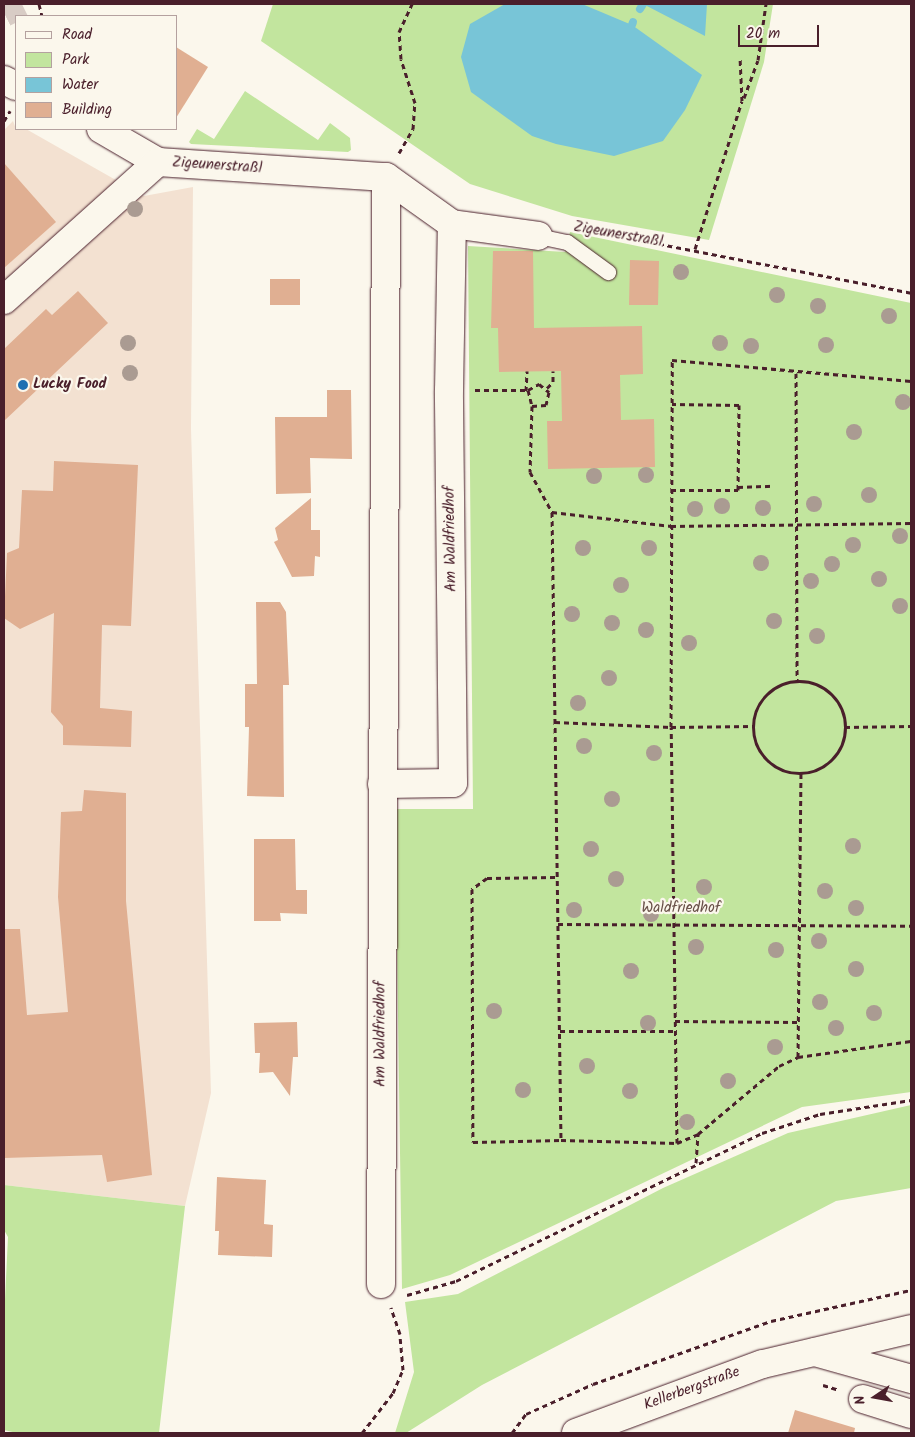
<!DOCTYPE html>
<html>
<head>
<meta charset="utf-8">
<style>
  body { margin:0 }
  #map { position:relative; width:915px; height:1437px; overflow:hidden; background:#fbf7ec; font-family:Kalam,sans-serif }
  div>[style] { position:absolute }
  .built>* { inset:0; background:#f3e1d1 }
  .green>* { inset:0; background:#c2e59e }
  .water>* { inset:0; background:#78c5d7 }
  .stream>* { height:8px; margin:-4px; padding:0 4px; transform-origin:4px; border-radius:4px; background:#78c5d7 }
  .building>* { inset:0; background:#e0af92 }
  .highway-tunnel>* { height:28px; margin-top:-14px; transform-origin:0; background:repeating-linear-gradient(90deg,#d8ccc5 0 28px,transparent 0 42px) }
  .path>* { height:3px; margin-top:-1.5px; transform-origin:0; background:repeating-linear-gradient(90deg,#4a1f2b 0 5px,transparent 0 9px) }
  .path>.ring { margin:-1.5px; padding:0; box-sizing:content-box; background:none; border:3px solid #4a1f2b; border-radius:50% }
  .roads { filter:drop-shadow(0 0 1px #4a1f2b) drop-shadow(0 0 1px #4a1f2b) }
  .lane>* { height:15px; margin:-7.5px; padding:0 7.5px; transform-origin:7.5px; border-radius:7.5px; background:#fbf7ec }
  .street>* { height:28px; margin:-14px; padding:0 14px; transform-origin:14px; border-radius:14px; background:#fbf7ec }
  .trees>* { width:16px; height:16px; margin:-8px; border-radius:50%; background:#aa9b92 }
  .dots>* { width:14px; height:14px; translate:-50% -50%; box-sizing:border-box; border:2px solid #fbf7ec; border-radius:50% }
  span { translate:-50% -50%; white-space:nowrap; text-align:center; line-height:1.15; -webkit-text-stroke:4.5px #fbf7ec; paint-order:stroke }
  .street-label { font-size:15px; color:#4a1f2b }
  .poi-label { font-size:15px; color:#4a1f2b; font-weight:700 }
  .left { translate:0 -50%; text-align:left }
  .park-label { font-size:15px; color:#685048 }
  .frame { position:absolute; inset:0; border:5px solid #4a1f2b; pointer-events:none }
  .legend { position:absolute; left:15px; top:15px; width:162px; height:115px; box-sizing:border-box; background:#fbf7ec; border:1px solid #b4a19f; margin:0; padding:6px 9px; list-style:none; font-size:15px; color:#4a1f2b }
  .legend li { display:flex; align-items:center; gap:10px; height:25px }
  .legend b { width:25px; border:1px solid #b4a19f }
  .north { position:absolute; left:850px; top:1372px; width:50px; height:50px; -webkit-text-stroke:4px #fbf7ec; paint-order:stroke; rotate:258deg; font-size:14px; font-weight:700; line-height:20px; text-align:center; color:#4a1f2b }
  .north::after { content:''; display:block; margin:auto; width:18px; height:22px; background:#4a1f2b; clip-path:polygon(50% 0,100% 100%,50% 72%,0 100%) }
  .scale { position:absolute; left:738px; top:25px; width:81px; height:22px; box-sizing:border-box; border:2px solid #4a1f2b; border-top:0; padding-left:6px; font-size:15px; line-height:18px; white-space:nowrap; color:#4a1f2b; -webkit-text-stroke:4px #fbf7ec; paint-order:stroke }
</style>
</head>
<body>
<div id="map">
  <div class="built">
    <i style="clip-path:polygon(13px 121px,16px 129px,26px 129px,144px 196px,193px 187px,191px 429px,211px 1093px,185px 1206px,4px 1185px,4px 130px)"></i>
  </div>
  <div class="green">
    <i style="clip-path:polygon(273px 4px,773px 4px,764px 62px,709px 240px,572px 216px,470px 184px,261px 41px)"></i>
    <i style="clip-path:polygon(245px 91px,318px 140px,330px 123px,350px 138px,351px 150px,348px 152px,191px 144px,189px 142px,197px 129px,214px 139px)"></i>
    <i style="clip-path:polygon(570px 232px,911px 303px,911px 1092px,802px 1107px,450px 1275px,402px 1289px,395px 809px,473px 809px,468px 246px,565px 252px)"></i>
    <i style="clip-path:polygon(911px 1105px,911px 1188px,836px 1201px,482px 1385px,406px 1433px,395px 1433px,414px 1372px,405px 1302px,458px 1294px,663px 1188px,788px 1133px)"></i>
    <i style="clip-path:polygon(4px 1185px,185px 1206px,159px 1433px,17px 1433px,4px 1430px,4px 1320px,8px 1237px,4px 1230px)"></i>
  </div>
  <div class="water">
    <i style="clip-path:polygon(505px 4px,582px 4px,632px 25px,702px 75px,685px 110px,663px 141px,614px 156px,556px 144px,532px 136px,471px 92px,461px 57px,470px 24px)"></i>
    <i style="clip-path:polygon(642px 4px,707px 4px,705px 36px,643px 4px)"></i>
  </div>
  <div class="stream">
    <i style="left:640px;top:9px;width:6px;rotate:-59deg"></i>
    <i style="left:632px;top:25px;width:3px;rotate:-72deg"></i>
  </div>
  <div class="building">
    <i style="clip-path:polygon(176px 47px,208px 67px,176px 118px)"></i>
    <i style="clip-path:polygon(4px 163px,56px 222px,4px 268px)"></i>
    <i style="clip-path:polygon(493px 251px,533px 251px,534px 328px,642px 326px,643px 374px,620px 375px,621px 420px,654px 419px,655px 467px,548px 469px,547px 421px,562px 421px,561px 371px,499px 372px,498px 328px,491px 328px)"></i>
    <i style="clip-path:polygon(630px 260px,659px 261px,658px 305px,629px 305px)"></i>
    <i style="clip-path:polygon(270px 279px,300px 279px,300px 305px,270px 305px)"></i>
    <i style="clip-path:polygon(78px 291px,108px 323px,4px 421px,4px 349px,46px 309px,52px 315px)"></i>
    <i style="clip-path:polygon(327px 390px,351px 390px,352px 459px,310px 458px,311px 493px,276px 494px,275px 417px,327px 417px)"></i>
    <i style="clip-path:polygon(54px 461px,138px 465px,131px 626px,102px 625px,100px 708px,132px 711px,131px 747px,63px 745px,63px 726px,51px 712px,54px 613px,20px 629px,4px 618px,7px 553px,19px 548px,22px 490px,53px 491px)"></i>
    <i style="clip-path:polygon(311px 498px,311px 530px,320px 530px,320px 557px,315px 556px,314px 576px,292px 577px,274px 542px,278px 540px,275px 528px)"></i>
    <i style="clip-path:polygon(256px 602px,280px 602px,286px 612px,289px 685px,283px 685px,284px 797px,247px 796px,249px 727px,245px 727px,245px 684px,257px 684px)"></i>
    <i style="clip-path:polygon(84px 790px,126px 793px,126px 901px,152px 1175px,107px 1182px,102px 1155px,4px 1158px,4px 929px,20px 929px,27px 1015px,68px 1012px,58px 897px,61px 812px,82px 811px)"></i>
    <i style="clip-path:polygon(254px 839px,295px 839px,296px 890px,307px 890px,307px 914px,280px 913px,281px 921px,254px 921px)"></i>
    <i style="clip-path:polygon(297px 1022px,298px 1057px,293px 1057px,290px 1096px,273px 1072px,259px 1073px,260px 1053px,255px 1053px,254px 1023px)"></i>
    <i style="clip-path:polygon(217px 1177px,266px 1180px,264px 1224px,273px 1225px,272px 1257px,218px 1255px,219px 1231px,215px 1231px)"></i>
    <i style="clip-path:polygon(795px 1410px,855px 1428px,854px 1433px,788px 1433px)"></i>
  </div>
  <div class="highway-tunnel">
    <i style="left:4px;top:13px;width:20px;rotate:-27deg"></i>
  </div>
  <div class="path">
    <i style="left:39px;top:4px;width:12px;rotate:76deg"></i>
    <i style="left:744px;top:98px;width:40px;rotate:-69.8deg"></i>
    <i style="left:758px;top:60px;width:57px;rotate:-81.9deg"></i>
    <i style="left:4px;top:121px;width:12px;rotate:-59deg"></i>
    <i style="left:399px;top:153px;width:28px;rotate:-60deg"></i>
    <i style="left:413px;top:129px;width:26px;rotate:-86deg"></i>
    <i style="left:415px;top:103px;width:46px;rotate:-107.7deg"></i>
    <i style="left:401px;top:59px;width:27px;rotate:-94deg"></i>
    <i style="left:399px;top:32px;width:31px;rotate:-65deg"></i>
    <i style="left:588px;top:230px;width:329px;rotate:11deg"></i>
    <i style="left:695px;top:249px;width:155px;rotate:-72.4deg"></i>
    <i style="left:742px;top:101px;width:44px;rotate:-92.6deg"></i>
    <i style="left:796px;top:373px;width:308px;rotate:89.8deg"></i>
    <i style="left:547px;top:388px;width:8px;rotate:-45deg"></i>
    <i style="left:553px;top:382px;width:11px;rotate:-90deg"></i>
    <i style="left:475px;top:390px;width:53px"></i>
    <i style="left:528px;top:390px;width:16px;rotate:76deg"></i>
    <i style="left:532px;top:406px;width:66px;rotate:91.7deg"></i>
    <i style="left:530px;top:472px;width:46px;rotate:61.2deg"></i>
    <i style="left:552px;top:512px;width:628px;rotate:89.18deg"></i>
    <i style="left:561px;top:1140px;width:116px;rotate:1.5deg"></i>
    <i style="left:677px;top:1143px;width:23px;rotate:-23deg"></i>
    <i style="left:698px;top:1134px;width:106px;rotate:-40deg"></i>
    <i style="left:779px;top:1066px;width:21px;rotate:-25deg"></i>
    <i style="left:798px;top:1057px;width:114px;rotate:-8.1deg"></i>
    <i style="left:528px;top:390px;width:13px;rotate:-29deg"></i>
    <i style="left:539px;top:384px;width:13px;rotate:39deg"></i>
    <i style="left:549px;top:392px;width:13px;rotate:103deg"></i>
    <i style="left:546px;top:405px;width:14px;rotate:176deg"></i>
    <i style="left:526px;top:391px;width:20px;rotate:-87deg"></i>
    <i style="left:738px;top:487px;width:35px;rotate:-2deg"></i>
    <i style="left:671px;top:490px;width:67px"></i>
    <i style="left:738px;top:490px;width:85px;rotate:-89.3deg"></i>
    <i style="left:739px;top:405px;width:67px;rotate:-179.1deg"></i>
    <i style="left:552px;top:512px;width:120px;rotate:6.7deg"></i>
    <i style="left:671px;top:526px;width:240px;rotate:-0.7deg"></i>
    <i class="ring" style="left:753px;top:681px;width:89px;height:89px"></i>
    <i style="left:555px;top:722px;width:116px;rotate:2.5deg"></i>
    <i style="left:671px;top:727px;width:82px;rotate:-0.7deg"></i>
    <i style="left:845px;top:727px;width:66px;rotate:-0.9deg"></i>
    <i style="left:555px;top:877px;width:68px;rotate:179.2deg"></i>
    <i style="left:487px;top:878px;width:19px;rotate:144deg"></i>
    <i style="left:472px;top:889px;width:253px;rotate:89.8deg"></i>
    <i style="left:473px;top:1142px;width:88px;rotate:-1.3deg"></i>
    <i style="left:558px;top:924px;width:353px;rotate:0.3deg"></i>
    <i style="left:675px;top:1021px;width:123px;rotate:0.5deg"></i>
    <i style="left:560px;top:1031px;width:115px"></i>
    <i style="left:798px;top:1057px;width:284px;rotate:-89.4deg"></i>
    <i style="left:677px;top:1143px;width:416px;rotate:-90.8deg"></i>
    <i style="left:671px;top:727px;width:367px;rotate:-89.8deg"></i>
    <i style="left:672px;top:360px;width:240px;rotate:5deg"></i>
    <i style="left:696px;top:1163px;width:29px;rotate:-86deg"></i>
    <i style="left:407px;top:1295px;width:51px;rotate:-15.9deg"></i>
    <i style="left:456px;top:1281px;width:340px;rotate:-25.8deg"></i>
    <i style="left:762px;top:1133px;width:61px;rotate:-18.1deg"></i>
    <i style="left:820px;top:1114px;width:92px;rotate:-8.7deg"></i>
    <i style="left:823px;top:1385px;width:17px;rotate:17deg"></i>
    <i style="left:362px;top:1433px;width:51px;rotate:-52.2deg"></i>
    <i style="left:393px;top:1393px;width:25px;rotate:-67deg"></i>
    <i style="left:403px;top:1370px;width:36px;rotate:-95deg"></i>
    <i style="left:400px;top:1334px;width:28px;rotate:-109deg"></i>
    <i style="left:512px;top:1433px;width:24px;rotate:-54deg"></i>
    <i style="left:526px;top:1414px;width:73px;rotate:-24.1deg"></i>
    <i style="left:593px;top:1384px;width:189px;rotate:-19.5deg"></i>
    <i style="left:771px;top:1321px;width:143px;rotate:-12.5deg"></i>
  </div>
  <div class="roads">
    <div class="lane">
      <i style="left:538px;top:236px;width:30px;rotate:12deg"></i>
      <i style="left:567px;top:242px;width:51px;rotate:36.2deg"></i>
    </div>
    <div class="street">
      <i style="left:4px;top:80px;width:13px;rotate:27deg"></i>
      <i style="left:101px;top:129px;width:66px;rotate:30.1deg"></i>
      <i style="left:158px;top:162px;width:228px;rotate:3.8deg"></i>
      <i style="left:386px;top:177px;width:81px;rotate:35.5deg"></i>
      <i style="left:452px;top:224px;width:87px;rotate:7.9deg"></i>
      <i style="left:4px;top:300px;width:207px;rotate:-41.9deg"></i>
      <i style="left:382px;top:784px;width:71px;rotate:-0.8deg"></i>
      <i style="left:453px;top:783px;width:392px;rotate:-90.6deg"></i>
      <i style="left:449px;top:391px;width:167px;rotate:-89deg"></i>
      <i style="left:381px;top:1284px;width:1107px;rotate:-89.74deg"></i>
      <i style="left:815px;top:1352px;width:100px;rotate:15.7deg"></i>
      <i style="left:863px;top:1399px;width:50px;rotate:17.4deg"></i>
      <i style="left:576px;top:1433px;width:199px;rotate:-20.3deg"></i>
      <i style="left:763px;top:1364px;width:152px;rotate:-13.3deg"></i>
    </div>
  </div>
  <div class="trees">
    <i style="left:135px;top:209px"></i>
    <i style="left:681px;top:272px"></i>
    <i style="left:777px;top:295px"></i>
    <i style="left:818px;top:306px"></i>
    <i style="left:889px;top:316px"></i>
    <i style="left:128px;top:343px"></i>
    <i style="left:720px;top:343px"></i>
    <i style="left:826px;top:345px"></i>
    <i style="left:751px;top:346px"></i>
    <i style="left:130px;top:373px"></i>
    <i style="left:903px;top:402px"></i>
    <i style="left:854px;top:432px"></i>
    <i style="left:646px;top:475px"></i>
    <i style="left:594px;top:476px"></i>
    <i style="left:869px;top:495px"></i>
    <i style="left:814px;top:504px"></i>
    <i style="left:722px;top:506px"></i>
    <i style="left:763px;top:508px"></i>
    <i style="left:695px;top:509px"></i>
    <i style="left:900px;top:536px"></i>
    <i style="left:853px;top:545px"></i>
    <i style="left:583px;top:548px"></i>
    <i style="left:649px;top:548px"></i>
    <i style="left:761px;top:563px"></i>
    <i style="left:832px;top:564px"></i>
    <i style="left:879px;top:579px"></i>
    <i style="left:811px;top:581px"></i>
    <i style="left:621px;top:585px"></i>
    <i style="left:900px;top:606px"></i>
    <i style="left:572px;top:614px"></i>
    <i style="left:774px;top:621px"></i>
    <i style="left:612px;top:623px"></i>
    <i style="left:646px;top:630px"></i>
    <i style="left:817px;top:636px"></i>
    <i style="left:689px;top:643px"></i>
    <i style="left:609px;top:678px"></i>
    <i style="left:578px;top:703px"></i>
    <i style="left:584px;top:746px"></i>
    <i style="left:654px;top:753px"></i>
    <i style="left:612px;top:799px"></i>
    <i style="left:853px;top:846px"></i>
    <i style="left:591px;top:849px"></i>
    <i style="left:616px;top:879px"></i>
    <i style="left:704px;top:887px"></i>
    <i style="left:825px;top:891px"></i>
    <i style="left:856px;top:908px"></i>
    <i style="left:574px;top:910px"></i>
    <i style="left:651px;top:914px"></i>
    <i style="left:819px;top:941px"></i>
    <i style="left:696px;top:947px"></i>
    <i style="left:776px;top:950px"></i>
    <i style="left:856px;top:969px"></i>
    <i style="left:631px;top:971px"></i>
    <i style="left:820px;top:1002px"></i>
    <i style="left:494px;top:1011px"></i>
    <i style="left:874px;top:1013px"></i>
    <i style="left:648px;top:1023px"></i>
    <i style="left:836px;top:1028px"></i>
    <i style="left:775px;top:1047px"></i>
    <i style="left:587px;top:1066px"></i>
    <i style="left:728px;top:1081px"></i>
    <i style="left:523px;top:1090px"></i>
    <i style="left:630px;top:1091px"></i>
    <i style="left:687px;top:1122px"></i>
  </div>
  <div class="dots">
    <i style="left:23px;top:385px;background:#1f6fb2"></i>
  </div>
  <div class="street-label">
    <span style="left:217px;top:166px;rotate:4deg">Zigeunerstraßl</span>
    <span style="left:618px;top:235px;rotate:10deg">Zigeunerstraßl</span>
    <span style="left:451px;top:539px;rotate:-91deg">Am Waldfriedhof</span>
    <span style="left:381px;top:1034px;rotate:-90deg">Am Waldfriedhof</span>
    <span style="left:692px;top:1389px;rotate:-20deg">Kellerbergstraße</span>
  </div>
  <div class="poi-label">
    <span class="left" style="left:33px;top:385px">Lucky Food</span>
  </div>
  <div class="park-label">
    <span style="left:681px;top:909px">Waldfriedhof</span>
  </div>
  <div class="frame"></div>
  <ul class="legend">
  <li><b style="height:6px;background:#fbf7ec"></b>Road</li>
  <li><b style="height:14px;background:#c2e59e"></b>Park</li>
  <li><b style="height:14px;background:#78c5d7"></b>Water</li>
  <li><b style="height:14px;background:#e0af92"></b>Building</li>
  </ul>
  <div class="north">N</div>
  <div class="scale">20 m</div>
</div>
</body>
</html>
